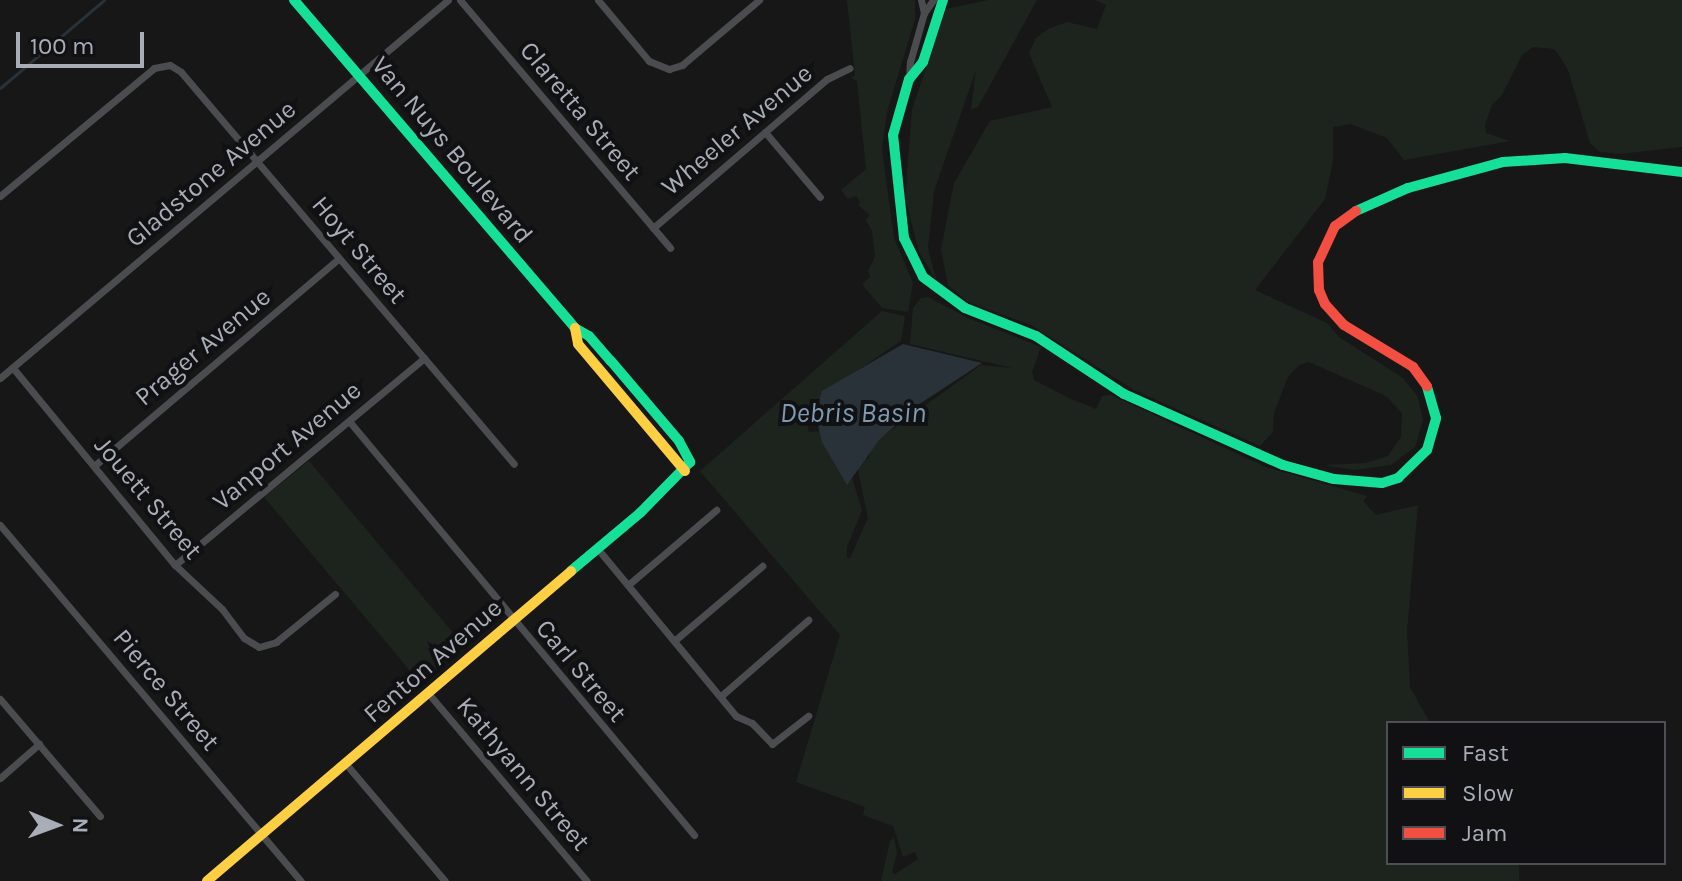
<!DOCTYPE html>
<html>
<head>
<meta charset="utf-8">
<style>
  body { margin:0 }
  #map { position:relative; width:1682px; height:881px; overflow:hidden; background:#171717; font-family:Karla,sans-serif }
  div>[style] { position:absolute }
  .green>* { inset:0; background:#1d241e }
  .water>* { inset:0; background:#2a3239 }
  .stream>* { height:3px; margin:-1.5px; padding:0 1.5px; transform-origin:1.5px; border-radius:1.5px; background:#2a3239 }
  .street>* { height:7px; margin:-3.5px; padding:0 3.5px; transform-origin:3.5px; border-radius:3.5px; background:#4b4c50 }
  .fast>* { height:10px; margin:-5px; padding:0 5px; transform-origin:5px; border-radius:5px; background:#16e098 }
  .slow>* { height:10px; margin:-5px; padding:0 5px; transform-origin:5px; border-radius:5px; background:#ffcf43 }
  .jam>* { height:10px; margin:-5px; padding:0 5px; transform-origin:5px; border-radius:5px; background:#f24e42 }
  span { translate:-50% -50%; white-space:nowrap; text-align:center; line-height:1.15; -webkit-text-stroke:8px #111113; paint-order:stroke }
  .street-label { font-size:26px; color:#a8adb8 }
  .water-label { font-size:28px; color:#7f9bb3; font-style:italic }
  .legend { position:absolute; left:1386px; top:721px; width:280px; height:144px; box-sizing:border-box; background:#111113; border:2px solid #4d4f55; margin:0; padding:10px 14px; list-style:none; font-size:24px; color:#a8adb8 }
  .legend li { display:flex; align-items:center; gap:16px; height:40px }
  .legend b { width:40px; border:2px solid #4d4f55 }
  .north { position:absolute; left:16px; top:785px; width:80px; height:80px; -webkit-text-stroke:6px #111113; paint-order:stroke; rotate:91deg; font-size:22px; font-weight:700; line-height:32px; text-align:center; color:#a8adb8 }
  .north::after { content:''; display:block; margin:auto; width:28px; height:36px; background:#a8adb8; clip-path:polygon(50% 0,100% 100%,50% 72%,0 100%) }
  .scale { position:absolute; left:16px; top:32px; width:128px; height:36px; box-sizing:border-box; border:4px solid #a8adb8; border-top:0; padding-left:10px; font-size:24px; line-height:28px; white-space:nowrap; color:#a8adb8; -webkit-text-stroke:6px #111113; paint-order:stroke }
</style>
</head>
<body>
<div id="map">
  <div class="green">
    <i style="clip-path:polygon(847px 0,915px 0,915px 19px,887px 112px,882px 149px,894px 238px,913px 283px,908px 312px,882px 308px,862px 284px,870px 277px,868px 271px,875px 257px,872px 231px,866px 220px,870px 215px,858px 205px,860px 202px,856px 196px,848px 199px,841px 190px,866px 169px,857px 81px,851px 78px,855px 75px)"></i>
    <i style="clip-path:polygon(988px 0,1037px 0,978px 107px,971px 110px,976px 70px,934px 191px,928px 248px,936px 280px,919px 252px,905px 197px,912px 110px,946px 9px)"></i>
    <i style="clip-path:polygon(1095px 0,1682px 0,1682px 147px,1620px 154px,1600px 152px,1590px 143px,1568px 70px,1559px 55px,1554px 49px,1533px 47px,1522px 55px,1502px 95px,1492px 105px,1485px 125px,1486px 133px,1510px 141px,1404px 160px,1387px 138px,1351px 124px,1333px 127px,1333px 161px,1325px 199px,1255px 290px,1327px 323px,1339px 337px,1403px 378px,1418px 397px,1423px 420px,1415px 447px,1391px 465px,1354px 470px,1324px 465px,1366px 463px,1388px 456px,1401px 437px,1402px 413px,1386px 396px,1309px 362px,1299px 365px,1288px 377px,1274px 413px,1273px 432px,1260px 446px,1134px 390px,1031px 325px,968px 302px,948px 285px,941px 250px,954px 183px,990px 121px,1052px 107px,1029px 53px,1036px 38px,1050px 28px,1067px 22px,1097px 29px,1106px 5px)"></i>
    <i style="clip-path:polygon(928px 297px,968px 318px,1041px 347px,1032px 372px,1034px 380px,1069px 398px,1096px 409px,1102px 396px,1111px 395px,1266px 467px,1367px 496px,1363px 501px,1376px 515px,1418px 505px,1407px 631px,1410px 687px,1430px 723px,1388px 723px,1388px 863px,1519px 863px,1519px 881px,881px 881px,890px 841px,894px 837px,897px 853px,892px 872px,895px 874px,918px 859px,915px 852px,903px 857px,893px 826px,863px 815px,865px 807px,796px 782px,840px 635px,700px 471px,882px 311px,905px 316px,901px 341px,833px 387px,824px 413px,807px 423px,809px 432px,837px 430px,862px 510px,847px 547px,847px 558px,850px 558px,868px 518px,855px 456px,868px 459px,873px 443px,981px 365px,1012px 368px,910px 344px,913px 308px,921px 298px)"></i>
    <i style="clip-path:polygon(309px 461px,464px 646px,422px 685px,264px 497px)"></i>
  </div>
  <div class="water">
    <i style="clip-path:polygon(903px 344px,982px 363px,918px 405px,879px 440px,847px 485px,822px 442px,815px 413px,822px 391px)"></i>
  </div>
  <div class="stream">
    <i style="left:0;top:88px;width:136px;rotate:-40.2deg"></i>
  </div>
  <div class="street">
    <i style="left:460px;top:0;width:325px;rotate:49.7deg"></i>
    <i style="left:598px;top:0;width:80px;rotate:50.1deg"></i>
    <i style="left:649px;top:61px;width:22px;rotate:22deg"></i>
    <i style="left:669px;top:69px;width:14px;rotate:-17deg"></i>
    <i style="left:682px;top:65px;width:101px;rotate:-40.2deg"></i>
    <i style="left:924px;top:13px;width:16px;rotate:-55deg"></i>
    <i style="left:909px;top:79px;width:17px;rotate:-87deg"></i>
    <i style="left:910px;top:62px;width:51px;rotate:-74.1deg"></i>
    <i style="left:924px;top:13px;width:13px;rotate:-103deg"></i>
    <i style="left:765px;top:132px;width:85px;rotate:49.8deg"></i>
    <i style="left:0;top:196px;width:200px;rotate:-39.7deg"></i>
    <i style="left:154px;top:68px;width:16px;rotate:-11deg"></i>
    <i style="left:170px;top:65px;width:13px;rotate:32deg"></i>
    <i style="left:181px;top:72px;width:514px;rotate:49.65deg"></i>
    <i style="left:653px;top:228px;width:229px;rotate:-40.6deg"></i>
    <i style="left:827px;top:79px;width:25px;rotate:-26deg"></i>
    <i style="left:13px;top:368px;width:255px;rotate:50.6deg"></i>
    <i style="left:175px;top:565px;width:64px;rotate:43.1deg"></i>
    <i style="left:222px;top:609px;width:36px;rotate:53deg"></i>
    <i style="left:244px;top:638px;width:17px;rotate:31deg"></i>
    <i style="left:259px;top:647px;width:18px;rotate:-16deg"></i>
    <i style="left:276px;top:642px;width:76px;rotate:-39.1deg"></i>
    <i style="left:0;top:378px;width:586px;rotate:-40.16deg"></i>
    <i style="left:349px;top:421px;width:539px;rotate:50.19deg"></i>
    <i style="left:94px;top:466px;width:321px;rotate:-40.3deg"></i>
    <i style="left:0;top:525px;width:466px;rotate:49.8deg"></i>
    <i style="left:597px;top:548px;width:218px;rotate:50.4deg"></i>
    <i style="left:736px;top:716px;width:17px;rotate:24deg"></i>
    <i style="left:752px;top:723px;width:29px;rotate:46deg"></i>
    <i style="left:772px;top:744px;width:46px;rotate:-37.9deg"></i>
    <i style="left:175px;top:565px;width:324px;rotate:-39.7deg"></i>
    <i style="left:628px;top:585px;width:116px;rotate:-40.4deg"></i>
    <i style="left:674px;top:641px;width:116px;rotate:-40.4deg"></i>
    <i style="left:428px;top:693px;width:246px;rotate:49.8deg"></i>
    <i style="left:721px;top:696px;width:116px;rotate:-41.1deg"></i>
    <i style="left:0;top:699px;width:154px;rotate:49.5deg"></i>
    <i style="left:346px;top:764px;width:153px;rotate:49.8deg"></i>
    <i style="left:0;top:778px;width:52px;rotate:-41.1deg"></i>
  </div>
  <div class="fast">
    <i style="left:294px;top:0;width:432px;rotate:49.4deg"></i>
    <i style="left:575px;top:328px;width:16px;rotate:30deg"></i>
    <i style="left:589px;top:336px;width:33px;rotate:49deg"></i>
    <i style="left:611px;top:361px;width:105px;rotate:49.6deg"></i>
    <i style="left:679px;top:441px;width:24px;rotate:62deg"></i>
    <i style="left:690px;top:462px;width:71px;rotate:134.4deg"></i>
    <i style="left:640px;top:513px;width:90px;rotate:140deg"></i>
    <i style="left:943px;top:0;width:65px;rotate:107.9deg"></i>
    <i style="left:923px;top:62px;width:22px;rotate:129deg"></i>
    <i style="left:909px;top:79px;width:58px;rotate:105.9deg"></i>
    <i style="left:893px;top:135px;width:104px;rotate:83.9deg"></i>
    <i style="left:904px;top:238px;width:43px;rotate:64deg"></i>
    <i style="left:923px;top:277px;width:52px;rotate:36.4deg"></i>
    <i style="left:965px;top:308px;width:76px;rotate:21.5deg"></i>
    <i style="left:1036px;top:336px;width:105px;rotate:33.4deg"></i>
    <i style="left:1124px;top:394px;width:174px;rotate:24.1deg"></i>
    <i style="left:1283px;top:465px;width:53px;rotate:15.4deg"></i>
    <i style="left:1334px;top:479px;width:48px;rotate:4.8deg"></i>
    <i style="left:1382px;top:483px;width:17px;rotate:-17deg"></i>
    <i style="left:1398px;top:478px;width:40px;rotate:-44deg"></i>
    <i style="left:1427px;top:450px;width:33px;rotate:-74deg"></i>
    <i style="left:1436px;top:418px;width:33px;rotate:-106deg"></i>
    <i style="left:1356px;top:211px;width:57px;rotate:-23.9deg"></i>
    <i style="left:1408px;top:188px;width:98px;rotate:-15.3deg"></i>
    <i style="left:1503px;top:162px;width:62px;rotate:-3.7deg"></i>
    <i style="left:1565px;top:158px;width:118px;rotate:6.8deg"></i>
  </div>
  <div class="slow">
    <i style="left:575px;top:328px;width:16px;rotate:79deg"></i>
    <i style="left:578px;top:344px;width:166px;rotate:49.9deg"></i>
    <i style="left:207px;top:881px;width:478px;rotate:-40.4deg"></i>
  </div>
  <div class="jam">
    <i style="left:1356px;top:211px;width:26px;rotate:144deg"></i>
    <i style="left:1335px;top:226px;width:40px;rotate:115deg"></i>
    <i style="left:1318px;top:262px;width:28px;rotate:88deg"></i>
    <i style="left:1319px;top:290px;width:15px;rotate:67deg"></i>
    <i style="left:1325px;top:304px;width:28px;rotate:48deg"></i>
    <i style="left:1344px;top:325px;width:81px;rotate:31.3deg"></i>
    <i style="left:1413px;top:367px;width:24px;rotate:54deg"></i>
  </div>
  <div class="street-label">
    <span style="left:580px;top:111px;rotate:50deg">Claretta Street</span>
    <span style="left:737px;top:130px;rotate:-40deg">Wheeler Avenue</span>
    <span style="left:452px;top:150px;rotate:50deg">Van Nuys Boulevard</span>
    <span style="left:211px;top:174px;rotate:-40deg">Gladstone Avenue</span>
    <span style="left:359px;top:250px;rotate:50deg">Hoyt Street</span>
    <span style="left:203px;top:347px;rotate:-40deg">Prager Avenue</span>
    <span style="left:287px;top:446px;rotate:-40deg">Vanport Avenue</span>
    <span style="left:148px;top:498px;rotate:50deg">Jouett Street</span>
    <span style="left:433px;top:661px;rotate:-41deg">Fenton Avenue</span>
    <span style="left:581px;top:671px;rotate:50deg">Carl Street</span>
    <span style="left:166px;top:690px;rotate:50deg">Pierce Street</span>
    <span style="left:523px;top:774px;rotate:50deg">Kathyann Street</span>
  </div>
  <div class="water-label">
    <span style="left:853px;top:413px">Debris Basin</span>
  </div>
  <ul class="legend">
  <li><b style="height:10px;background:#16e098"></b>Fast</li>
  <li><b style="height:10px;background:#ffcf43"></b>Slow</li>
  <li><b style="height:10px;background:#f24e42"></b>Jam</li>
  </ul>
  <div class="north">N</div>
  <div class="scale">100 m</div>
</div>
</body>
</html>
